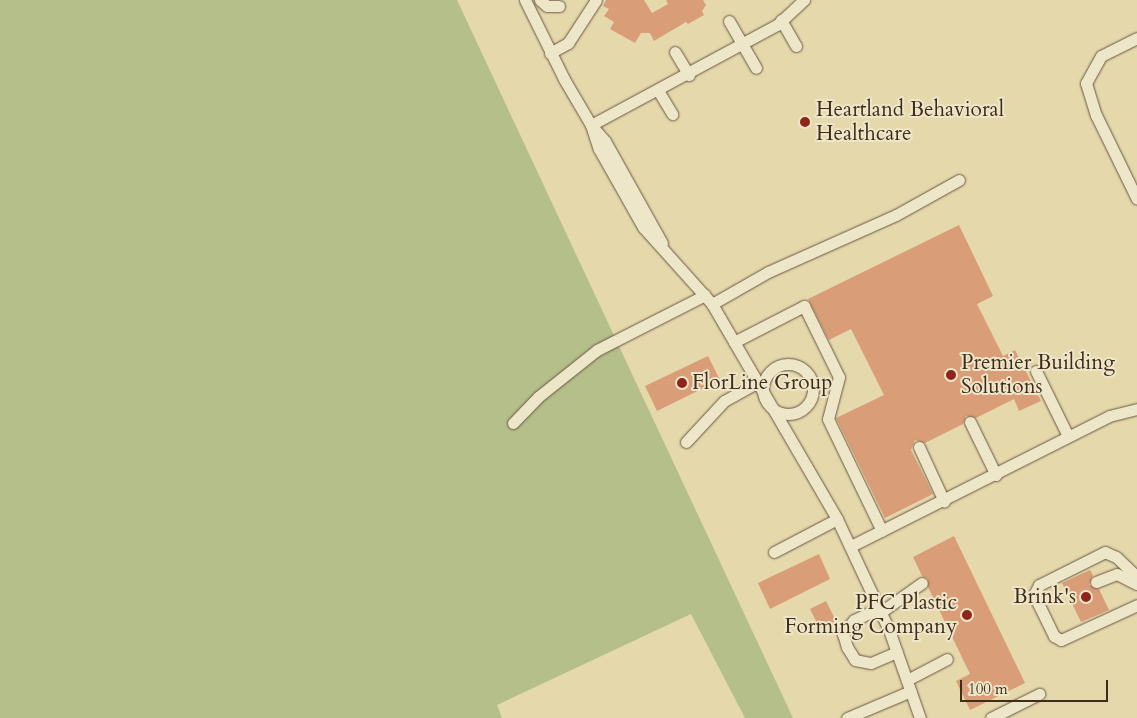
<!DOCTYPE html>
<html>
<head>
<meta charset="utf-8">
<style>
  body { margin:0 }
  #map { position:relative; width:1137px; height:718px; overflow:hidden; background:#e5d9ac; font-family:Cardo,serif }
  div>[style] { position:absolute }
  .green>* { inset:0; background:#b4bf8a }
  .building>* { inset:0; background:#d99d78 }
  .roads { filter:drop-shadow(0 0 1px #6a5740) drop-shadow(0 0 1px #6a5740) }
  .minor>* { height:11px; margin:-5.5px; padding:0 5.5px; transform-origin:5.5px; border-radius:5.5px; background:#eee6c9 }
  .minor>.ring { margin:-5.5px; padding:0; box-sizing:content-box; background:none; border:11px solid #eee6c9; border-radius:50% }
  .dots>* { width:14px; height:14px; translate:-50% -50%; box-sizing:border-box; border:2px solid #eee6c9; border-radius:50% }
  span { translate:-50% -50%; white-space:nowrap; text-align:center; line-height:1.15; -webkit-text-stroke:4px #eee6c9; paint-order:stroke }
  .poi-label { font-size:21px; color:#412c1c }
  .left { translate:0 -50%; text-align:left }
  .right { translate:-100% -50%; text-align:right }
  .scale { position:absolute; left:960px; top:680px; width:148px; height:22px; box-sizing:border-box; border:2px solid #412c1c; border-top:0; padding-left:6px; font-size:15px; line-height:18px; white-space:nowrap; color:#412c1c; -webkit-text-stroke:4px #eee6c9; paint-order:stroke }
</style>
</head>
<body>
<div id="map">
  <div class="green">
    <i style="clip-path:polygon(0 0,457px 0,793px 718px,745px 718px,691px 614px,497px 705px,502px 718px,0 718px)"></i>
  </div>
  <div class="building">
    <i style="clip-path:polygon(606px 0,644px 0,652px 13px,668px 4px,666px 0,703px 0,706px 5px,702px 11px,704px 15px,688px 24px,686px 22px,654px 41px,650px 33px,641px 33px,635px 43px,610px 29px,614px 22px,604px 16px,609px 9px,603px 6px)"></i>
    <i style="clip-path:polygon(959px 225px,993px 296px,977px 304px,1003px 356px,1015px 350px,1041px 401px,1019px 411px,1014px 399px,976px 418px,966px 416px,963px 424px,925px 443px,915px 440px,911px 450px,933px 494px,885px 518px,836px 418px,884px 395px,851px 329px,829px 340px,808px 299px)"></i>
    <i style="clip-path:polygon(708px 356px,720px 380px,657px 411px,645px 386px)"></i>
    <i style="clip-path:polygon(954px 536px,1025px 683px,970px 710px,956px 681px,970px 674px,928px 587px,928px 579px,922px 576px,913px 557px)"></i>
    <i style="clip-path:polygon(819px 554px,830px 579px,770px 609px,758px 583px)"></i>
    <i style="clip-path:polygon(1090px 570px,1093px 575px,1089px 585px,1099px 589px,1109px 610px,1081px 622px,1062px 583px)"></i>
    <i style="clip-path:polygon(826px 601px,836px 621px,820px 629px,810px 609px)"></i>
  </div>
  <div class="roads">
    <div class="minor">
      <i style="left:525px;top:0;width:88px;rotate:63.7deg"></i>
      <i style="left:564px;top:79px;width:53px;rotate:59.6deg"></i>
      <i style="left:591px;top:125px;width:21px;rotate:49deg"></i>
      <i style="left:605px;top:141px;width:117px;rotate:60.8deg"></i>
      <i style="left:540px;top:0;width:9px;rotate:41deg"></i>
      <i style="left:547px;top:6px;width:12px"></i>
      <i style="left:781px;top:20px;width:30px;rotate:60deg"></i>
      <i style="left:729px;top:21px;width:54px;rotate:60.1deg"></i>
      <i style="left:1137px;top:38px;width:40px;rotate:153.4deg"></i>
      <i style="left:1101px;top:56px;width:31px;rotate:119deg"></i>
      <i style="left:1086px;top:83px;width:34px;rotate:73deg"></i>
      <i style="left:1096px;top:115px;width:93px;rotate:64deg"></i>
      <i style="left:675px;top:52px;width:27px;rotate:59deg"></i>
      <i style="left:550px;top:53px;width:21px;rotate:-29deg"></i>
      <i style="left:568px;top:43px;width:51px;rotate:-56.9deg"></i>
      <i style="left:659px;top:92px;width:26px;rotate:59deg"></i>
      <i style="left:591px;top:125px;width:25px;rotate:72deg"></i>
      <i style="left:599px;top:149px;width:90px;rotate:60.6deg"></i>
      <i style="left:643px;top:227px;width:103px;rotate:48.1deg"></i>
      <i style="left:712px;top:304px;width:249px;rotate:59.8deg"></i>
      <i style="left:837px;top:519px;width:123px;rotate:64.9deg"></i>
      <i style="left:889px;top:630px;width:93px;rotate:70.6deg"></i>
      <i style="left:591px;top:125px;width:211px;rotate:-28.3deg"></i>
      <i style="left:777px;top:25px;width:37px;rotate:-43deg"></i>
      <i style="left:712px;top:304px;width:64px;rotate:-29.7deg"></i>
      <i style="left:768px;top:272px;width:140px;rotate:-24deg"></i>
      <i style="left:896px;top:215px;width:72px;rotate:-29.1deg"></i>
      <i style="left:734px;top:342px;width:79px;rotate:-27.2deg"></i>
      <i style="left:804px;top:306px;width:79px;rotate:63.8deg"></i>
      <i style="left:839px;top:377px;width:43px;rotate:104.7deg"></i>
      <i style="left:828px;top:419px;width:124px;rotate:64.3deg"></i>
      <i class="ring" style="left:763px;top:364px;width:39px;height:39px"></i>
      <i style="left:1036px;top:371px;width:72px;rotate:63.8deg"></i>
      <i style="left:970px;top:422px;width:59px;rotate:63.9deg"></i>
      <i style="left:513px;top:423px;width:36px;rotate:-46deg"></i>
      <i style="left:538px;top:397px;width:75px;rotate:-38.5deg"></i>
      <i style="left:597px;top:350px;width:121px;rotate:-27deg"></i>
      <i style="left:686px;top:442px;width:56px;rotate:-47.2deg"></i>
      <i style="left:724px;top:401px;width:37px;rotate:-29deg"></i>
      <i style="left:919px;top:447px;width:60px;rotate:65.2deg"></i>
      <i style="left:851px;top:546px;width:289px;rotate:-26.7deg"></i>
      <i style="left:1109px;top:416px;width:29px;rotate:-14deg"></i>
      <i style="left:774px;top:552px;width:71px;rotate:-27.6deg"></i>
      <i style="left:1137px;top:577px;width:29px;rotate:-136deg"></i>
      <i style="left:1116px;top:557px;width:12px;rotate:-156deg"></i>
      <i style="left:1105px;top:552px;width:74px;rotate:153.4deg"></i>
      <i style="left:1039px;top:585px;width:11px;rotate:117deg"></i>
      <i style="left:1034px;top:595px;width:46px;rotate:64deg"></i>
      <i style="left:1054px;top:636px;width:8px;rotate:30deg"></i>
      <i style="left:1061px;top:640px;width:84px;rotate:-24.7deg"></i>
      <i style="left:1096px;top:582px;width:22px;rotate:-21deg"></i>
      <i style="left:1117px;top:574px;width:22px;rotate:27deg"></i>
      <i style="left:879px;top:608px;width:28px;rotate:154deg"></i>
      <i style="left:854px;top:620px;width:18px;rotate:128deg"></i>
      <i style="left:843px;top:634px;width:14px;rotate:73deg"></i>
      <i style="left:847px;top:647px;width:15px;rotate:58deg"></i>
      <i style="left:855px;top:660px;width:16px;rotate:11deg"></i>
      <i style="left:871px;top:663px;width:28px;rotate:-23deg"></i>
      <i style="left:881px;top:612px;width:50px;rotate:-35.3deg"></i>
      <i style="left:907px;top:680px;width:45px;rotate:-27.7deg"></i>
      <i style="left:847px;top:718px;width:69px;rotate:-22.9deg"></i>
      <i style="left:991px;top:718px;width:54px;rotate:-26.6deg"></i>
    </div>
  </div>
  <div class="dots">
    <i style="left:805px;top:122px;background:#8f2418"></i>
    <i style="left:951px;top:375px;background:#8f2418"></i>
    <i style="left:682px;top:383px;background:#8f2418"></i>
    <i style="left:1086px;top:597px;background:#8f2418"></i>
    <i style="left:967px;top:615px;background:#8f2418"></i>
  </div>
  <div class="poi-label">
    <span class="left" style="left:816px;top:122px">Heartland Behavioral<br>Healthcare</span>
    <span class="left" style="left:961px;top:375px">Premier Building<br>Solutions</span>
    <span class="left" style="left:692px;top:383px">FlorLine Group</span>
    <span class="right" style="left:1076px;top:597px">Brink's</span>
    <span class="right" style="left:957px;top:615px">PFC Plastic<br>Forming Company</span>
  </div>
  <div class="scale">100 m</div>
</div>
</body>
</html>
